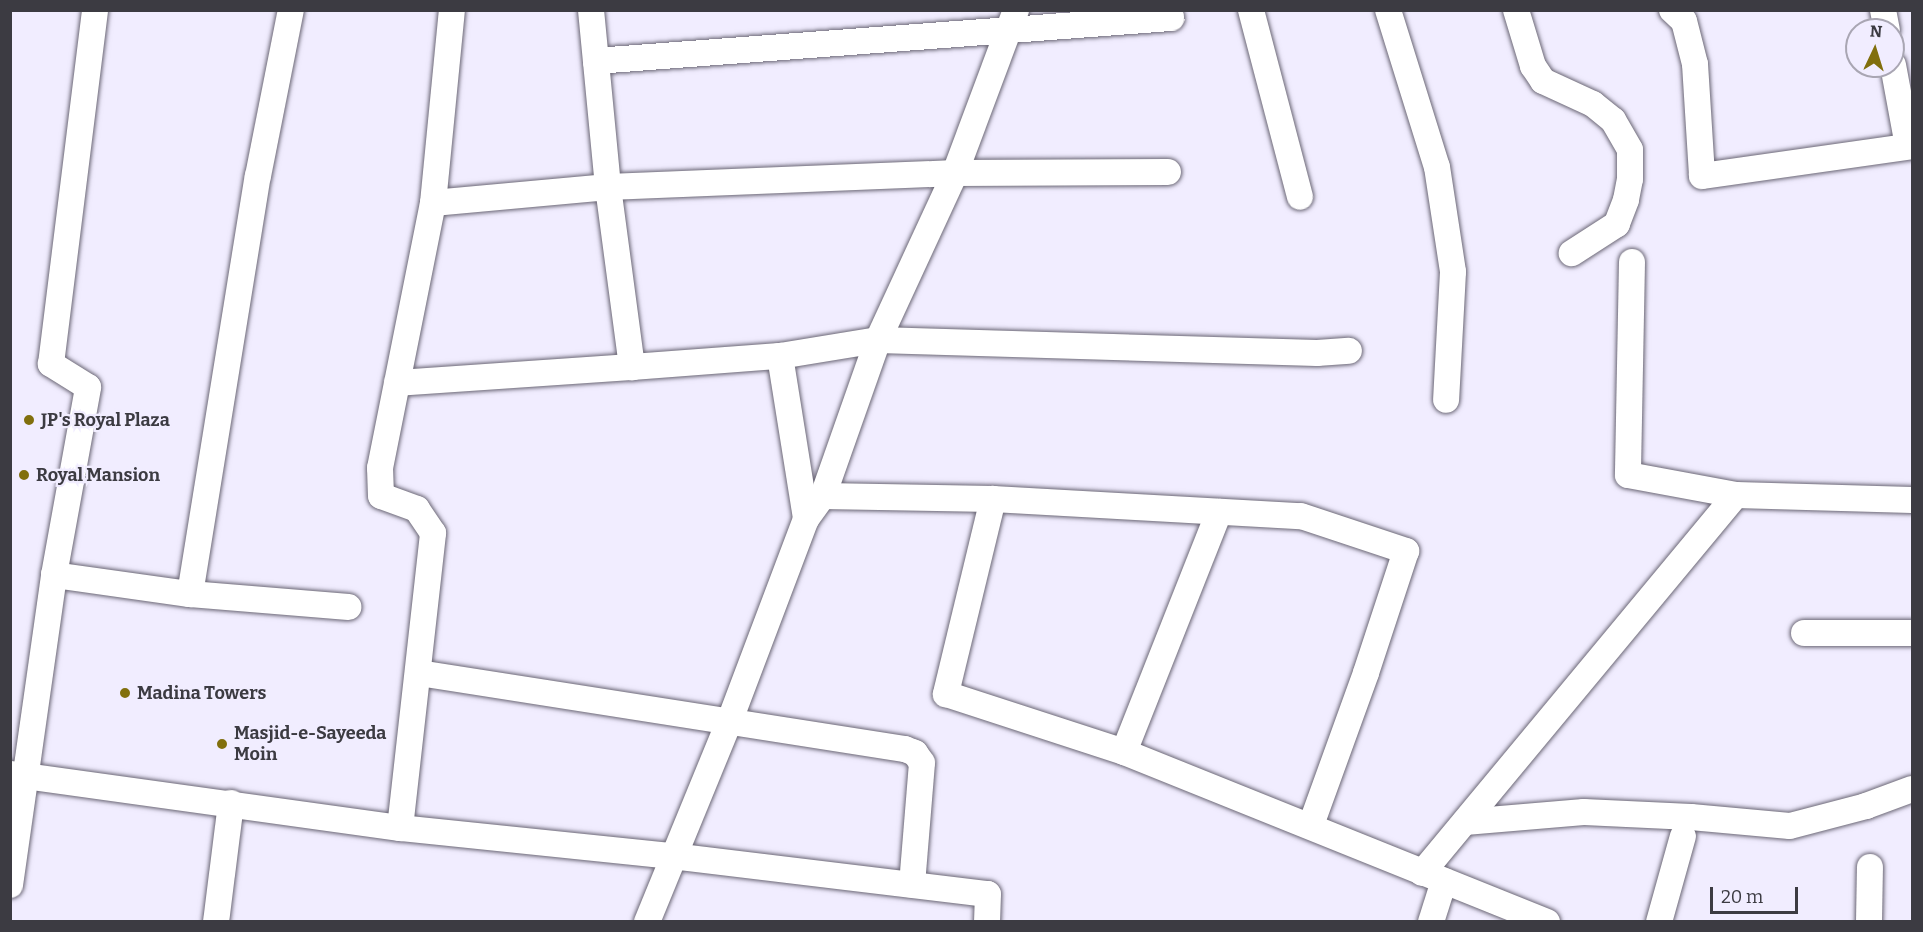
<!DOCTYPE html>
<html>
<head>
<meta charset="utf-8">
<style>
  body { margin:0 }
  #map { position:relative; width:1923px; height:932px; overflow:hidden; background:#f1edff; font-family:Bitter,serif }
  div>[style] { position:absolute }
  .roads { filter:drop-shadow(0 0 2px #6b6776) drop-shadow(0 0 2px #6b6776) }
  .minor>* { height:26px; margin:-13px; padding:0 13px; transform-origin:13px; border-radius:13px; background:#fff }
  .dots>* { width:16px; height:16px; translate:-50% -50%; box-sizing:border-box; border:3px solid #f1edff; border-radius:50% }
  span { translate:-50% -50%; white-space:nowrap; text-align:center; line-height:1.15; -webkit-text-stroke:4.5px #f1edff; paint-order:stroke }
  .poi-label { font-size:18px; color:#3c3b42; font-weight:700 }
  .left { translate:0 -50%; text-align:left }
  .frame { position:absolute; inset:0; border:12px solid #3c3b42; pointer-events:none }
  .north { position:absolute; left:1845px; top:18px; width:60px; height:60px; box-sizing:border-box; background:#f1edff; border:2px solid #a9a6b3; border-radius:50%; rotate:4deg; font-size:16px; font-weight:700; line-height:24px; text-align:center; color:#3c3b42 }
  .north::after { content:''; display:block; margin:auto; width:21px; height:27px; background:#816f0d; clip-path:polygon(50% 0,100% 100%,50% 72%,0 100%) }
  .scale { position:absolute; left:1710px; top:887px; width:88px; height:27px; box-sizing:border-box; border:3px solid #3c3b42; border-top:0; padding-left:8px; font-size:18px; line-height:21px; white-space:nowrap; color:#3c3b42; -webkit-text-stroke:4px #f1edff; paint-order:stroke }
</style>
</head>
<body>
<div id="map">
  <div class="roads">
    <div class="minor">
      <i style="left:591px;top:10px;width:178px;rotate:84.5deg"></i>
      <i style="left:608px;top:187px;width:182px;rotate:82.4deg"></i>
      <i style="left:632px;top:367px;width:148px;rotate:-4.3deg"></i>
      <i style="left:780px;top:356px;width:99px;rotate:-9.3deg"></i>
      <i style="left:878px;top:340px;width:439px;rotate:1.7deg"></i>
      <i style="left:1317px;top:353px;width:32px;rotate:-4deg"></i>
      <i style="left:1251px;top:10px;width:193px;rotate:75.3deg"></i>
      <i style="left:1388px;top:10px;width:164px;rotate:72.7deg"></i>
      <i style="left:1437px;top:167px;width:106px;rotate:81.3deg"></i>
      <i style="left:1453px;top:272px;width:128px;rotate:93.1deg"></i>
      <i style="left:1516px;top:10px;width:59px;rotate:73.1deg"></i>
      <i style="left:1533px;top:66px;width:18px;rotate:56deg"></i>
      <i style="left:1543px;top:81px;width:55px;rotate:24.7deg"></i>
      <i style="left:1593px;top:104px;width:26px;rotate:39deg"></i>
      <i style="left:1613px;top:120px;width:34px;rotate:60deg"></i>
      <i style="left:1630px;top:150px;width:29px;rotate:90deg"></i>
      <i style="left:1630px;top:179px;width:21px;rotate:101deg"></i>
      <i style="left:1626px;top:200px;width:26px;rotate:111deg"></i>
      <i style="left:1617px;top:224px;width:54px;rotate:147.2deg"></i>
      <i style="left:1672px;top:10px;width:16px;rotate:43deg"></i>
      <i style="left:1684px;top:21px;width:44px;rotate:75.7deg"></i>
      <i style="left:1695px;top:64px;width:112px;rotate:86.4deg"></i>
      <i style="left:1702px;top:176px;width:212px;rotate:-8.1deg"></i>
      <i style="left:1883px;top:10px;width:20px;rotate:79deg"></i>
      <i style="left:596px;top:61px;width:577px;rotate:-4.28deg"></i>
      <i style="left:1893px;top:65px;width:82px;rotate:79.5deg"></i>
      <i style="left:433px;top:203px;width:176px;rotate:-5.2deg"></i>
      <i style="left:608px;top:187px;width:347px;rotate:-2.3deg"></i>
      <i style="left:955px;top:173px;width:213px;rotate:-0.3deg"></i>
      <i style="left:1632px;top:262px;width:213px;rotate:91.1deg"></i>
      <i style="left:1628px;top:475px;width:110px;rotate:10.5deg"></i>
      <i style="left:1736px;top:495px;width:176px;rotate:1.6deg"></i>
      <i style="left:780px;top:356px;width:165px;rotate:80.9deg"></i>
      <i style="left:397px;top:383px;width:236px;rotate:-3.9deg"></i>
      <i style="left:823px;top:496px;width:170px;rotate:1deg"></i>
      <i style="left:993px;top:499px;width:308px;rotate:3.2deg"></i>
      <i style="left:1301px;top:516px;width:111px;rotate:18.4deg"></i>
      <i style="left:1406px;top:551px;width:128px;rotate:108.2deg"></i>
      <i style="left:1366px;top:673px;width:162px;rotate:109.9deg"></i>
      <i style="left:993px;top:499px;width:201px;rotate:103.6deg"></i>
      <i style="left:946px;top:694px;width:187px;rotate:18deg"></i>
      <i style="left:1124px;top:752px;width:456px;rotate:21.9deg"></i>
      <i style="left:54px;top:575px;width:137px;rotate:8deg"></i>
      <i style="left:190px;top:594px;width:159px;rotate:4.7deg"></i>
      <i style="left:190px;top:594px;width:423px;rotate:-80.8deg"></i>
      <i style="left:258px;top:176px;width:169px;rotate:-78.8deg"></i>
      <i style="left:1804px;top:633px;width:108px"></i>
      <i style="left:419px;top:673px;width:492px;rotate:8.9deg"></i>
      <i style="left:905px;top:749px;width:11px;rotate:22deg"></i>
      <i style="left:915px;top:753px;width:12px;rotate:55deg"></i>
      <i style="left:922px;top:763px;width:122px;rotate:94.7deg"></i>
      <i style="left:1124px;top:752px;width:258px;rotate:-68.4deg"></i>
      <i style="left:10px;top:774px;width:394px;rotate:7.9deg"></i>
      <i style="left:400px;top:828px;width:273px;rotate:5.9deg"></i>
      <i style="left:672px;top:856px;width:318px;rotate:6.9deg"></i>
      <i style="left:988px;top:894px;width:28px;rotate:92deg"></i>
      <i style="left:1465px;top:822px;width:119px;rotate:-4.8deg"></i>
      <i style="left:1584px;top:812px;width:107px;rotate:2.7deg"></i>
      <i style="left:1691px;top:817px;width:99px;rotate:5.2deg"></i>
      <i style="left:1790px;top:826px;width:79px;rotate:-14.7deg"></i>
      <i style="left:1866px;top:806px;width:49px;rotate:-20.3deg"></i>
      <i style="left:400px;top:828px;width:297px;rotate:-83.6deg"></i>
      <i style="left:433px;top:533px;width:29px;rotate:-124deg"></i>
      <i style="left:417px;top:509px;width:38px;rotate:-160deg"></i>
      <i style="left:381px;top:496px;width:28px;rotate:-92deg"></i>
      <i style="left:380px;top:468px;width:270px;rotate:-78.7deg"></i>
      <i style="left:433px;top:203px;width:194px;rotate:-84.4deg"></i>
      <i style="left:1422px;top:873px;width:491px;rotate:-50.3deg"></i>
      <i style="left:10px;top:885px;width:313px;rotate:-81.9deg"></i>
      <i style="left:54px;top:575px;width:191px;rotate:-79.7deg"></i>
      <i style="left:88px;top:387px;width:44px;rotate:-148.1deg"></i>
      <i style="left:51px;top:364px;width:357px;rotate:-82.9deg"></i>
      <i style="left:216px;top:922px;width:120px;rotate:-82.8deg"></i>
      <i style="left:647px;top:922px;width:218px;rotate:-67.7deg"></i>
      <i style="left:730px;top:720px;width:215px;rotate:-69.3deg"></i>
      <i style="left:806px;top:519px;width:29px;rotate:-54deg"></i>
      <i style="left:823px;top:496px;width:165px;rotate:-70.6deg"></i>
      <i style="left:878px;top:340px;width:184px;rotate:-65.2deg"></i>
      <i style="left:955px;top:173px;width:174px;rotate:-69.5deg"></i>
      <i style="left:1431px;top:922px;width:43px;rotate:-72.4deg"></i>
      <i style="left:1659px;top:922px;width:89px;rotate:-74.4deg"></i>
      <i style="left:1869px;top:922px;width:55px;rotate:-89deg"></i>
    </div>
  </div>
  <div class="dots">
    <i style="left:29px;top:420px;background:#816f0d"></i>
    <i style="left:24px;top:475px;background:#816f0d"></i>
    <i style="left:125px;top:693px;background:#816f0d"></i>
    <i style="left:222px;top:744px;background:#816f0d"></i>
  </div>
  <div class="poi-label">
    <span class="left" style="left:41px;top:420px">JP's Royal Plaza</span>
    <span class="left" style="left:36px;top:475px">Royal Mansion</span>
    <span class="left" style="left:137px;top:693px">Madina Towers</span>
    <span class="left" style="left:234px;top:744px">Masjid-e-Sayeeda<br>Moin</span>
  </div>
  <div class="frame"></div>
  <div class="north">N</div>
  <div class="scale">20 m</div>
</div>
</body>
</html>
